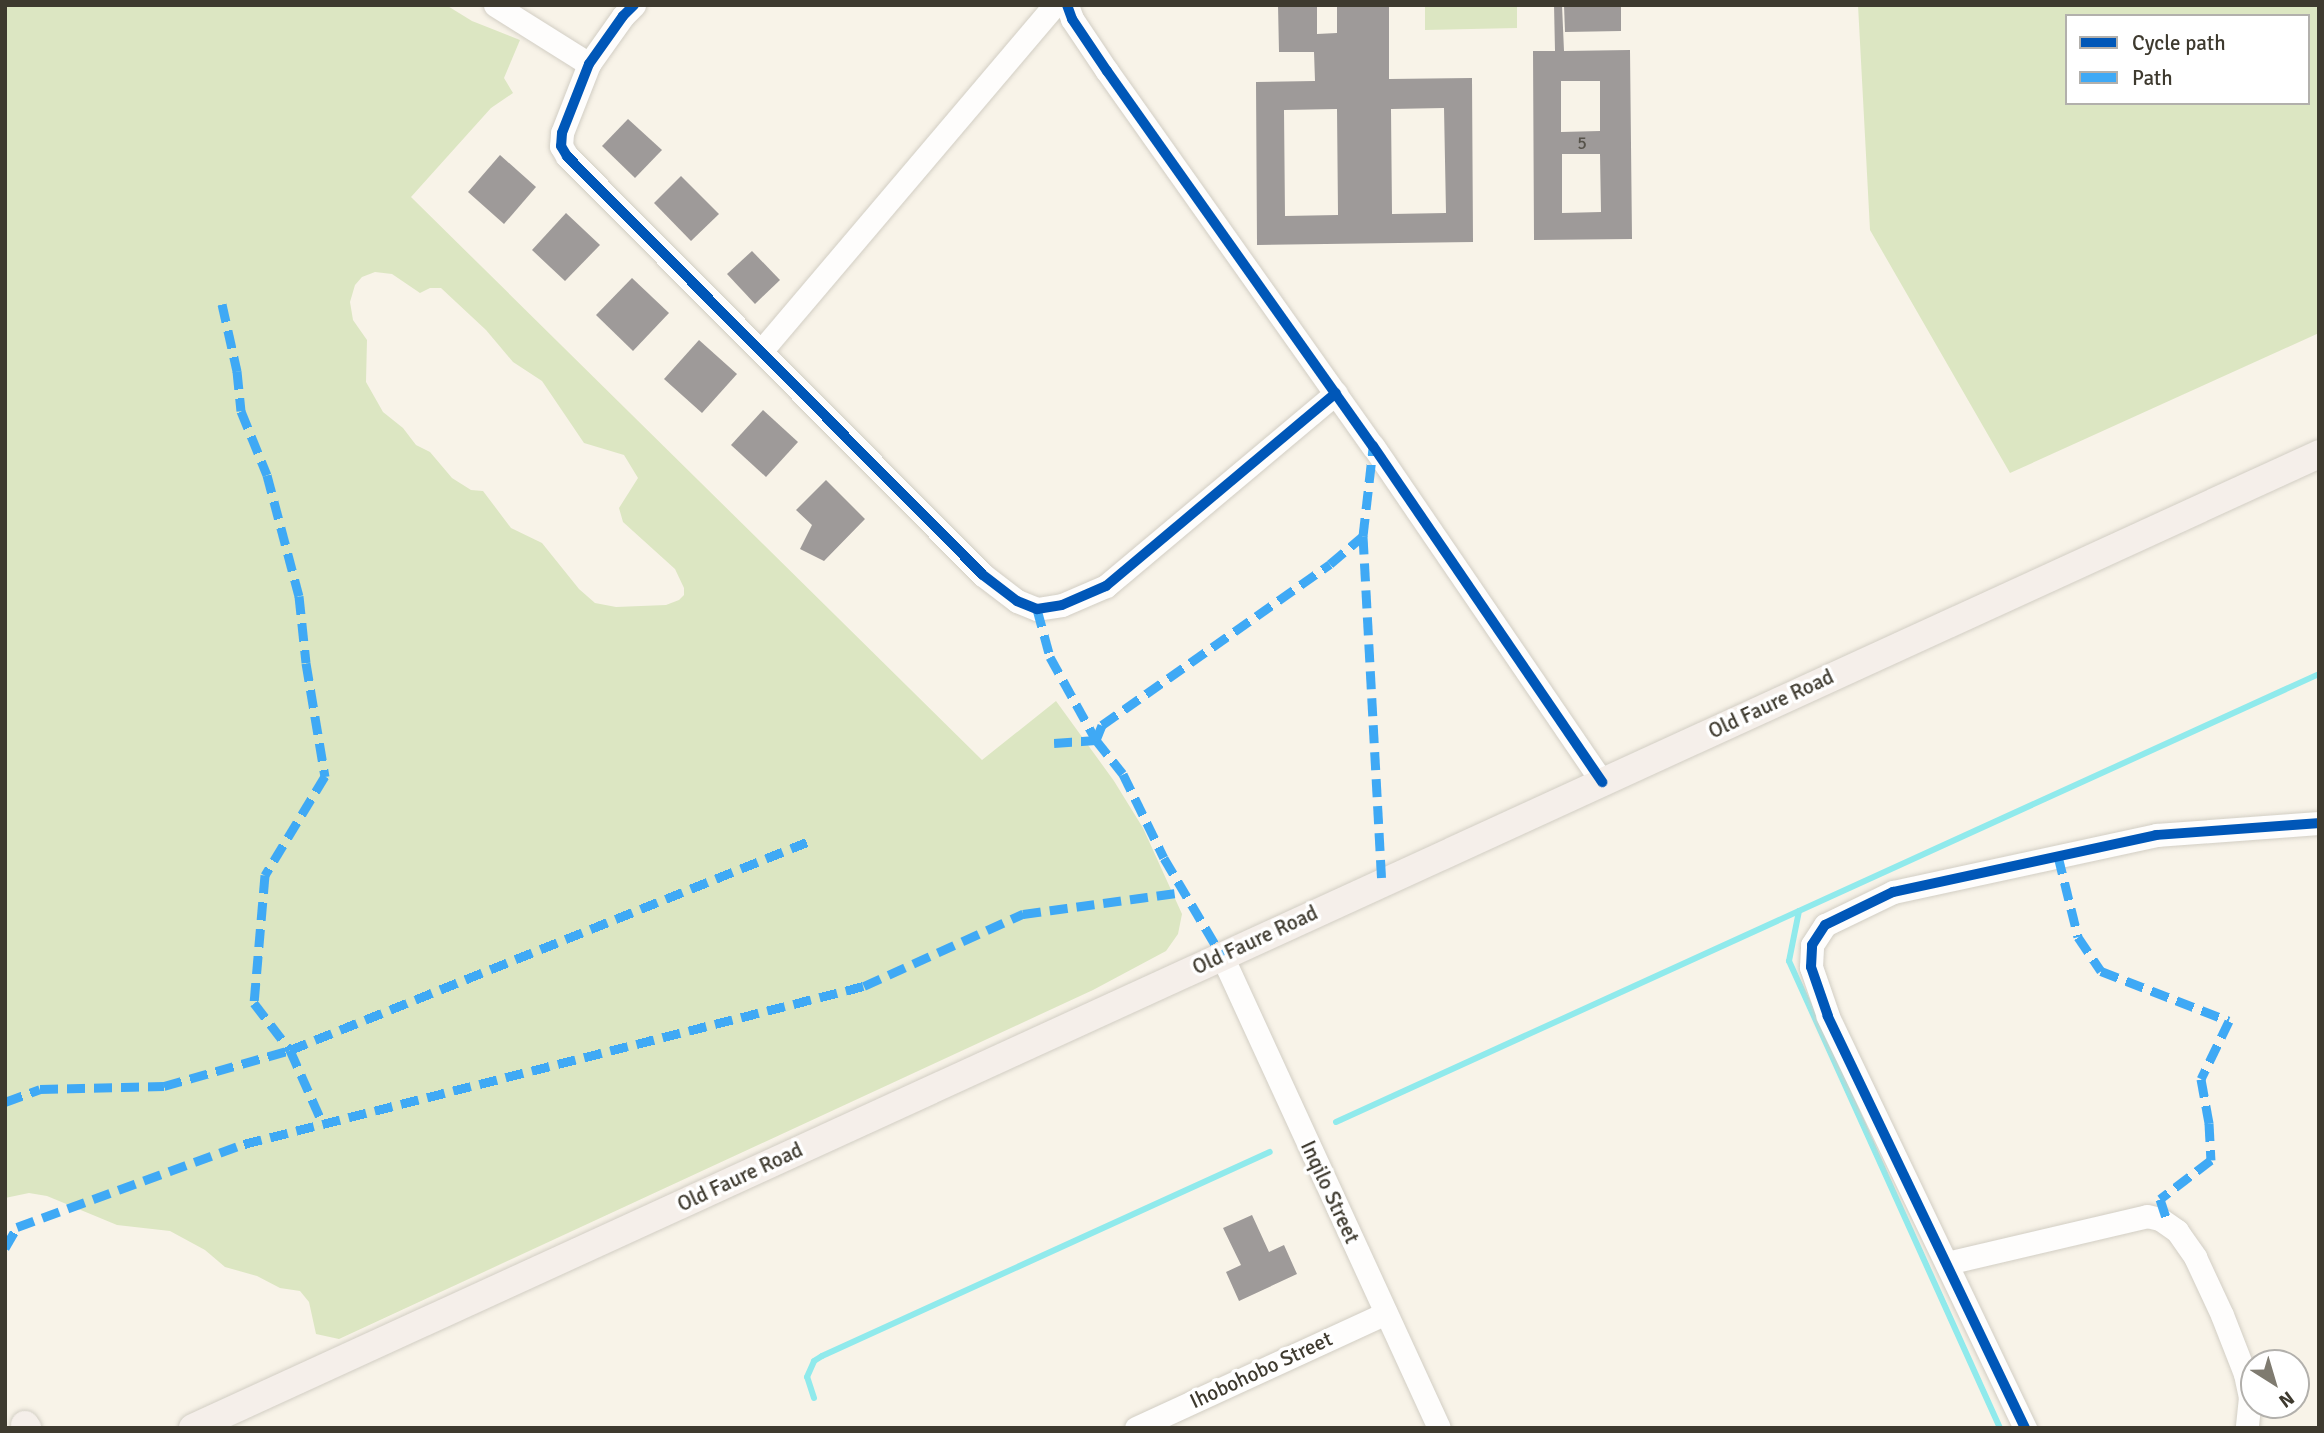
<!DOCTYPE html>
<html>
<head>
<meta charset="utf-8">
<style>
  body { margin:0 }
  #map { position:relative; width:2324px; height:1433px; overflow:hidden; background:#f8f3e8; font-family:Signika,sans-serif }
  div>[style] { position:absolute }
  .green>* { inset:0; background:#dce6c2 }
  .stream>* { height:6px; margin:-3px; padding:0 3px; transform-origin:3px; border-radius:3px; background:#90eaec }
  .building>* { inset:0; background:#9e9a99 }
  .roads { filter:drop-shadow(0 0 2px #d2cec4) drop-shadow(0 0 2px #d2cec4) }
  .minor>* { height:23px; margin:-11.5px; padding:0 11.5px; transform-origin:11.5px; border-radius:11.5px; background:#fefdfc }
  .major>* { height:28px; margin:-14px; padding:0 14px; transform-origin:14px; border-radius:14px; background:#f5efea }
  .quiet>* { height:9px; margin-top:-4.5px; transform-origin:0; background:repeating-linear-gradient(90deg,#3fa9f5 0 18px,transparent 0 27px) }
  .cycleway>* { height:10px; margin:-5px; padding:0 5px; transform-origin:5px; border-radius:5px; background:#0057b8 }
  span { translate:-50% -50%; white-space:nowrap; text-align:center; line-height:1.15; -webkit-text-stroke:7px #fff; paint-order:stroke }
  .number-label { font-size:18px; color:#56524a }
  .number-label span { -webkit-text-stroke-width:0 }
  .street-label { font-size:21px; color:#3e3a2f }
  .frame { position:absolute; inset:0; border:7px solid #3e3a2f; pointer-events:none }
  .legend { position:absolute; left:2065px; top:14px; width:245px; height:91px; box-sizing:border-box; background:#fff; border:2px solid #b2b0ac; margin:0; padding:9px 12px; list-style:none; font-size:21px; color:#3e3a2f }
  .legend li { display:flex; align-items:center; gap:14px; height:35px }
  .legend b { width:35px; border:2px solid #b2b0ac }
  .north { position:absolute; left:2240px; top:1349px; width:70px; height:70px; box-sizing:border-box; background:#fff; border:2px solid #b2b0ac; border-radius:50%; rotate:143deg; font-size:19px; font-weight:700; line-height:28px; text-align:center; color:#3e3a2f }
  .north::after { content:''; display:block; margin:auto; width:24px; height:32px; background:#7f7b70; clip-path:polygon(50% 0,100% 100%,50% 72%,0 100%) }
</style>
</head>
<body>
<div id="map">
  <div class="green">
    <i style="clip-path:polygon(evenodd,5px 5px,446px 5px,472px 21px,520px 40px,504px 78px,513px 93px,491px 108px,411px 197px,982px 760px,1056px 701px,1114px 781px,1143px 828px,1182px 914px,1178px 934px,1166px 951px,1093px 990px,339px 1339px,316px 1334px,309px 1302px,300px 1291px,280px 1288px,257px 1276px,225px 1267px,205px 1250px,170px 1231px,117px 1225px,47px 1196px,29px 1193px,5px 1198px,5px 5px,375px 272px,392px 274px,420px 293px,430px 288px,441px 288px,486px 330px,513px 362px,542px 381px,584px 443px,624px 455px,638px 478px,619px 508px,623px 522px,675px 569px,684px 588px,684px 595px,679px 600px,666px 605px,616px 607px,595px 603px,579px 589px,542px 543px,511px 528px,483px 491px,471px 490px,452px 478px,430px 452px,416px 445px,403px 428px,383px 412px,366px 382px,367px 340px,353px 320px,350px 302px,355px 285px,362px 277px,375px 272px)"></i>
    <i style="clip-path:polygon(1425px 5px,1517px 5px,1517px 28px,1425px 30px)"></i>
    <i style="clip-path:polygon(evenodd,1858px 5px,2319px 5px,2319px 333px,2010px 473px,1870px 230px,1858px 5px,2067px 16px,2308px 16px,2308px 103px,2067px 103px,2067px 16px)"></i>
  </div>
  <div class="stream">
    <i style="left:1799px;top:911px;width:51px;rotate:101.3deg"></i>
    <i style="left:1789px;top:961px;width:512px;rotate:65.69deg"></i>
    <i style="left:1336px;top:1122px;width:1080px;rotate:-24.5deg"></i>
    <i style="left:814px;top:1398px;width:22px;rotate:-108deg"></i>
    <i style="left:807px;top:1377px;width:17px;rotate:-66deg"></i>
    <i style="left:814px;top:1361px;width:9px;rotate:-32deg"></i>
    <i style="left:822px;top:1356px;width:492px;rotate:-24.5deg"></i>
  </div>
  <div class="building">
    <i style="clip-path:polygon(evenodd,1278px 5px,1317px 5px,1317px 34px,1337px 33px,1337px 5px,1389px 5px,1389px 79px,1472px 78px,1473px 242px,1257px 245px,1256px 82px,1315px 81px,1314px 52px,1279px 52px,1278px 5px,1444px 108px,1446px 213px,1392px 214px,1391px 109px,1444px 108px,1278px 5px,1337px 109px,1338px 215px,1285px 216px,1284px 110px,1337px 109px)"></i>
    <i style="clip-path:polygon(evenodd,1554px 5px,1562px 5px,1564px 51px,1630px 50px,1632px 239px,1534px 240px,1533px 51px,1555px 51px,1554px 5px,1561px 81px,1600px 81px,1600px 131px,1561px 132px,1561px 81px,1554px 5px,1562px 154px,1600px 154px,1601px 212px,1562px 213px,1562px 154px)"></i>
    <i style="clip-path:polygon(1564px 5px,1621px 5px,1621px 31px,1565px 32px)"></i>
    <i style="clip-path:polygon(628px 119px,662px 150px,635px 178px,602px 146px)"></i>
    <i style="clip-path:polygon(500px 155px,536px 187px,504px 224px,468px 192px)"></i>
    <i style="clip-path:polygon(681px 176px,719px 214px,691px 241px,654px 203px)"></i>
    <i style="clip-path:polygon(566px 213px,600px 245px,565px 281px,532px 250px)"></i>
    <i style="clip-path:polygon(752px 251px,780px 280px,755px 304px,727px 274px)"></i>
    <i style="clip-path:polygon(632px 278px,669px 313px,633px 351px,596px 315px)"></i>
    <i style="clip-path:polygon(699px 340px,737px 374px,702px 413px,664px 379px)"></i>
    <i style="clip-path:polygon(763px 410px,798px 442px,766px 477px,731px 445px)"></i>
    <i style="clip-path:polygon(826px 480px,865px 519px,824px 561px,800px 549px,812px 525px,796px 510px)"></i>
    <i style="clip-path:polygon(1252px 1215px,1269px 1252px,1284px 1245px,1297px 1274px,1239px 1301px,1226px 1272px,1241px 1265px,1223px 1228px)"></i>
  </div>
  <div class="roads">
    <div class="minor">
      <i style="left:495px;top:5px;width:111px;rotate:32.1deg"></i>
      <i style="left:634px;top:5px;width:16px;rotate:135deg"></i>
      <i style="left:623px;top:16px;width:59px;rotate:125.3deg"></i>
      <i style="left:589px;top:64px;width:74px;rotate:111.4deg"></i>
      <i style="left:562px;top:133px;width:13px;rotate:94deg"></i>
      <i style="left:561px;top:146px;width:12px;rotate:59deg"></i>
      <i style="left:567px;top:156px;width:590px;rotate:45.21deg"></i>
      <i style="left:983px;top:575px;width:43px;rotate:37.4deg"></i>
      <i style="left:1017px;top:601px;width:22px;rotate:22deg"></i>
      <i style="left:1037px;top:609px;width:25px;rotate:-9deg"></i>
      <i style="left:1062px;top:605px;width:48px;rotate:-23.4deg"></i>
      <i style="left:1106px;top:586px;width:300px;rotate:-40deg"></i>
      <i style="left:1067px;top:5px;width:15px;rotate:70deg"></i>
      <i style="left:1072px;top:19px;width:63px;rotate:56.1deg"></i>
      <i style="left:1107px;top:71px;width:460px;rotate:54.7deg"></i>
      <i style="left:1373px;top:446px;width:407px;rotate:55.7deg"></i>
      <i style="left:762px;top:350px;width:453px;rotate:-49.7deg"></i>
      <i style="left:1222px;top:956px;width:519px;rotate:65.31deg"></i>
      <i style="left:1947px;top:1263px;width:205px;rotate:-13.2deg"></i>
      <i style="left:2147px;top:1216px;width:13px;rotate:13deg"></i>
      <i style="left:2160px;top:1219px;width:21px;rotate:35deg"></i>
      <i style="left:2177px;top:1231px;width:32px;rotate:55deg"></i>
      <i style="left:2195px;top:1257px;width:64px;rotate:65deg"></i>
      <i style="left:2222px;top:1315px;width:63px;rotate:68.7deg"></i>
      <i style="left:2245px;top:1374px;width:24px;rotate:78deg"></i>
      <i style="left:2250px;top:1397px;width:31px;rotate:96deg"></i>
      <i style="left:1136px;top:1428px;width:275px;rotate:-24.7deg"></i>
      <i style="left:2025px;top:1428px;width:457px;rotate:-115.6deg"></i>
      <i style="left:1828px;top:1016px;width:52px;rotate:-109.1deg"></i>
      <i style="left:1811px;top:967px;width:22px;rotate:-87deg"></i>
      <i style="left:1812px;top:945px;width:24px;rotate:-57deg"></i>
      <i style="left:1825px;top:925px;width:76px;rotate:-25.9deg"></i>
      <i style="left:1893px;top:892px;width:269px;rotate:-12.2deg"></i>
      <i style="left:2156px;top:835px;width:163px;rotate:-4.2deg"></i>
    </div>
    <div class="major">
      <i style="left:25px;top:1425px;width:4px;rotate:56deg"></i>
      <i style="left:193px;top:1428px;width:2338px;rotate:-24.61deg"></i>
    </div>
  </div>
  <div class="quiet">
    <i style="left:222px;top:304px;width:69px;rotate:77.4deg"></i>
    <i style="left:237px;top:371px;width:40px;rotate:84.3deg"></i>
    <i style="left:241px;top:411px;width:69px;rotate:67.9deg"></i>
    <i style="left:267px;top:475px;width:125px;rotate:75.2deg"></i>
    <i style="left:299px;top:596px;width:67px;rotate:84deg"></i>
    <i style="left:306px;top:663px;width:115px;rotate:80.5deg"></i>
    <i style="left:325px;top:776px;width:116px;rotate:121.2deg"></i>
    <i style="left:265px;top:875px;width:128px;rotate:94.9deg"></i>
    <i style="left:254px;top:1003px;width:59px;rotate:52.5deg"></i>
    <i style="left:290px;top:1050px;width:81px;rotate:66deg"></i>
    <i style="left:1363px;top:536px;width:347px;rotate:86.9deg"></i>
    <i style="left:1037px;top:609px;width:50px;rotate:74.8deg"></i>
    <i style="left:1050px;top:657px;width:95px;rotate:61deg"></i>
    <i style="left:1096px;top:740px;width:16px;rotate:-68deg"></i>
    <i style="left:1102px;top:725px;width:279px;rotate:-35.2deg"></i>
    <i style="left:1330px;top:564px;width:43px;rotate:-40.3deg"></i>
    <i style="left:1363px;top:536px;width:89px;rotate:-83.5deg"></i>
    <i style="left:1054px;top:743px;width:42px;rotate:-4.1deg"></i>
    <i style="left:1096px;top:740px;width:43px;rotate:51.5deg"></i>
    <i style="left:1123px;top:774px;width:93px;rotate:64deg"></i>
    <i style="left:1164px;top:858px;width:114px;rotate:59.4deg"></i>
    <i style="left:2058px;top:856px;width:83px;rotate:76.1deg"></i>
    <i style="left:2078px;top:937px;width:41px;rotate:55.9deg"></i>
    <i style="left:2101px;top:971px;width:137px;rotate:21.3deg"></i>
    <i style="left:2229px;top:1021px;width:64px;rotate:115.8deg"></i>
    <i style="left:2201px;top:1079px;width:45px;rotate:79.7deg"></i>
    <i style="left:2209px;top:1123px;width:37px;rotate:87deg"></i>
    <i style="left:2211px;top:1160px;width:64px;rotate:142.6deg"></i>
    <i style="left:2160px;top:1199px;width:26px;rotate:72deg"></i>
    <i style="left:5px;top:1102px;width:37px;rotate:-20deg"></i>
    <i style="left:40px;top:1089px;width:124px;rotate:-1.4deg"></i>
    <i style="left:164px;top:1086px;width:131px;rotate:-15.9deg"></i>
    <i style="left:290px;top:1050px;width:557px;rotate:-21.92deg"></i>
    <i style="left:5px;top:1248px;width:24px;rotate:-60deg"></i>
    <i style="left:17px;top:1227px;width:242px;rotate:-20.1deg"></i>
    <i style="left:244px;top:1144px;width:640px;rotate:-14.3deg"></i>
    <i style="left:864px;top:986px;width:175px;rotate:-24.4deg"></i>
    <i style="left:1023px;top:914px;width:162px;rotate:-7.8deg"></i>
  </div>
  <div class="cycleway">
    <i style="left:634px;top:5px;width:16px;rotate:135deg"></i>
    <i style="left:623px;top:16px;width:59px;rotate:125.3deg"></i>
    <i style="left:589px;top:64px;width:74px;rotate:111.4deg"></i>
    <i style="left:562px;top:133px;width:13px;rotate:94deg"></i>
    <i style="left:561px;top:146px;width:12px;rotate:59deg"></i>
    <i style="left:567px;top:156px;width:590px;rotate:45.21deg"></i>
    <i style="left:983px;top:575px;width:43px;rotate:37.4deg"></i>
    <i style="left:1017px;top:601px;width:22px;rotate:22deg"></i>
    <i style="left:1037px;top:609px;width:25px;rotate:-9deg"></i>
    <i style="left:1062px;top:605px;width:48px;rotate:-23.4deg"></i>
    <i style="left:1106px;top:586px;width:300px;rotate:-40deg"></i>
    <i style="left:1067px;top:5px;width:15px;rotate:70deg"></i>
    <i style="left:1072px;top:19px;width:63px;rotate:56.1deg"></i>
    <i style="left:1107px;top:71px;width:460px;rotate:54.7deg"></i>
    <i style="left:1373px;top:446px;width:407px;rotate:55.7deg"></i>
    <i style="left:2025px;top:1428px;width:457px;rotate:-115.6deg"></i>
    <i style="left:1828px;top:1016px;width:52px;rotate:-109.1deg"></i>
    <i style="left:1811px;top:967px;width:22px;rotate:-87deg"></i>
    <i style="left:1812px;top:945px;width:24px;rotate:-57deg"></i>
    <i style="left:1825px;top:925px;width:76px;rotate:-25.9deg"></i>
    <i style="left:1893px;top:892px;width:269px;rotate:-12.2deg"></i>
    <i style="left:2156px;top:835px;width:163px;rotate:-4.2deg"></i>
  </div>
  <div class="number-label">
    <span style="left:1582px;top:143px">5</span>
  </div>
  <div class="street-label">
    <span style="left:1771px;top:704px;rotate:-25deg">Old Faure Road</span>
    <span style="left:1255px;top:940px;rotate:-25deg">Old Faure Road</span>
    <span style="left:740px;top:1177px;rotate:-25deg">Old Faure Road</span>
    <span style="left:1330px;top:1192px;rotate:65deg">Inqilo Street</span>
    <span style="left:1261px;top:1370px;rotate:-25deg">Ihobohobo Street</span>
  </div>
  <div class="frame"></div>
  <ul class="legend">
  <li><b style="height:9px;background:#0057b8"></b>Cycle path</li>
  <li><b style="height:9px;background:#3fa9f5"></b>Path</li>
  </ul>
  <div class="north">N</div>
</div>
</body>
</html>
